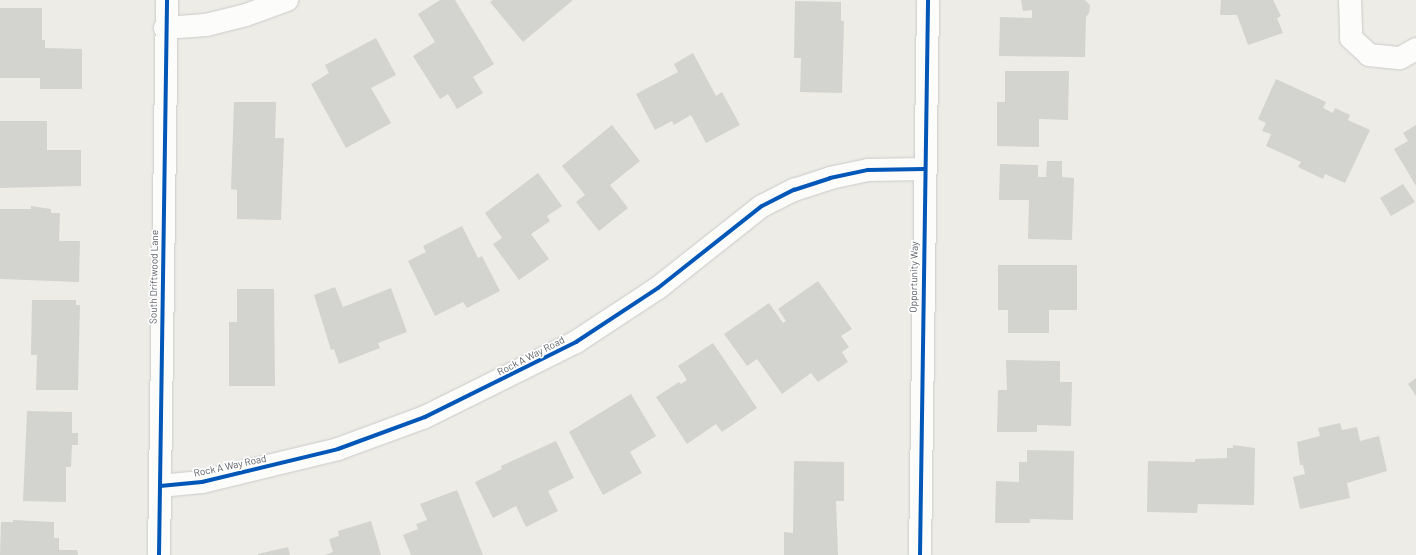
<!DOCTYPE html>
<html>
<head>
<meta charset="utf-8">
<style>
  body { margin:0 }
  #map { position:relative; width:1416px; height:555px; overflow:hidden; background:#edece7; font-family:Barlow,sans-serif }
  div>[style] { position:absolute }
  .building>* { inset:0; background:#d3d3d0 }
  .roads { filter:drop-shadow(0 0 1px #cacac9) drop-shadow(0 0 1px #cacac9) }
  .minor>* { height:22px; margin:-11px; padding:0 11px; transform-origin:11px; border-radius:11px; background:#fcfcfb }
  .cycleway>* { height:4px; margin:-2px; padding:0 2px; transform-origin:2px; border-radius:2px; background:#0057b8 }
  span { translate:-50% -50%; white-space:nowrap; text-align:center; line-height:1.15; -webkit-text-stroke:3.5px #fff; paint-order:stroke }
  .street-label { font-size:10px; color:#5c6166 }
</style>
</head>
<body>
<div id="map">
  <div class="building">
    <i style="clip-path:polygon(440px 0,455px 0,494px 64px,473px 77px,483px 93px,457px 109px,448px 94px,440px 99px,413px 56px,435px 42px,418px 14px)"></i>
    <i style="clip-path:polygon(493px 0,573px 0,523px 42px,490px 2px)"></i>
    <i style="clip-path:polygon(1021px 0,1085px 0,1090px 5px,1089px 13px,1086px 17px,1085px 57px,999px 56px,1000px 17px,1032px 18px,1032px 10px,1023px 11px)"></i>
    <i style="clip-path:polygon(1221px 0,1273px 0,1281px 16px,1277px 18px,1283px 33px,1248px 45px,1237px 15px,1220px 15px)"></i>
    <i style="clip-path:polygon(795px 1px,841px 2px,841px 21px,844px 21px,842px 93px,800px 92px,801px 58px,794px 58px)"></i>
    <i style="clip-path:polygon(0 8px,42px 8px,42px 40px,45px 40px,45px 48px,82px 49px,82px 89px,40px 89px,40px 78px,0 78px)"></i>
    <i style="clip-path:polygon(376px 38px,396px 75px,371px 88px,391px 123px,346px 148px,311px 84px,329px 73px,325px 65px)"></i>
    <i style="clip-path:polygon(693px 53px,716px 96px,722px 92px,740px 125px,706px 143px,691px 115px,674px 125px,672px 121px,655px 130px,636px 94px,678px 72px,674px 64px)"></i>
    <i style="clip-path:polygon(1005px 71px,1069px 71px,1068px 120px,1039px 119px,1039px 147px,997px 146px,997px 102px,1005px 102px)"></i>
    <i style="clip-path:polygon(1276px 79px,1326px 102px,1323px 108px,1333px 113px,1335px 108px,1350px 115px,1348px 120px,1370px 130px,1345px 183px,1325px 174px,1323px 179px,1298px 167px,1301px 162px,1266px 146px,1271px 134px,1262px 131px,1266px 123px,1258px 119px)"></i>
    <i style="clip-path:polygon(234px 102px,276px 102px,275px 138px,284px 138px,281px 220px,237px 219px,237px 190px,231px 189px)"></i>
    <i style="clip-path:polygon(0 121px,47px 121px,47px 150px,81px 150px,81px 186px,0 188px)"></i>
    <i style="clip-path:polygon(612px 125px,640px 161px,610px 185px,628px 208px,599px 231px,576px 202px,585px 195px,562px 166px)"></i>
    <i style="clip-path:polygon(1416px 125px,1416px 186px,1394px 149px,1408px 141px,1403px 133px)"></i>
    <i style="clip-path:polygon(1047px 161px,1062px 161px,1062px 177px,1074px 178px,1072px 240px,1028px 239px,1029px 200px,999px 200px,1000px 164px,1038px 165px,1038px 177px,1046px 177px)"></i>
    <i style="clip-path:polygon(538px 173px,562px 206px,547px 216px,550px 221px,531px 234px,549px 259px,519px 280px,493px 244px,502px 238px,485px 213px)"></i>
    <i style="clip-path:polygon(1403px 184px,1415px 202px,1391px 216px,1380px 198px)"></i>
    <i style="clip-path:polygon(31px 206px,51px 209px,51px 213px,60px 213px,59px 241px,80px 241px,79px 282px,0 279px,0 209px,31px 209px)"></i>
    <i style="clip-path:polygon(462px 226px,478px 258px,482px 256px,500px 291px,467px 308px,463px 302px,435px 316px,408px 261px,426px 252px,423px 246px)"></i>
    <i style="clip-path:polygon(998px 265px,1077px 265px,1077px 310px,1049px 310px,1049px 333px,1008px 333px,1008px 310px,998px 310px)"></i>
    <i style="clip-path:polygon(818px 281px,852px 329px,841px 336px,849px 347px,842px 352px,848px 362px,818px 382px,811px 373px,782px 394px,757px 359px,747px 366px,724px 334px,769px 303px,783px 323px,786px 321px,778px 309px)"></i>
    <i style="clip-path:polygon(335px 287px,343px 307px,391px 288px,407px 332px,378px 343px,380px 348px,339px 364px,334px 349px,331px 350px,314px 295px)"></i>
    <i style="clip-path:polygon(237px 289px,274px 289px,275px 386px,229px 386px,229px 322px,237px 322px)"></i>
    <i style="clip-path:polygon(32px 300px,76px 300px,76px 305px,80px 305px,78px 390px,36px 390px,37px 355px,31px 355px)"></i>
    <i style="clip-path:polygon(713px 343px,757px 408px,722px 432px,716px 424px,687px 444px,656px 397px,679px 382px,681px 384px,687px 380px,678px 366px)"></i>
    <i style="clip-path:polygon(1006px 360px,1060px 361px,1060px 382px,1072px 382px,1071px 426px,1037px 425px,1037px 432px,997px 432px,998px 390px,1007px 390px)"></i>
    <i style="clip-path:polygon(1416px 378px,1416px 396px,1408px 384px)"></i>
    <i style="clip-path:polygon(631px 394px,656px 436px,630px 452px,642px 473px,603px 495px,569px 432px)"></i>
    <i style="clip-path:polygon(27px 411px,72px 412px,72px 433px,78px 433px,78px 445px,72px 445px,71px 467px,66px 467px,66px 502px,23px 501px)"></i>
    <i style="clip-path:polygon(1340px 423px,1342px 430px,1357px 427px,1360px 441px,1379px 436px,1387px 471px,1347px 483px,1350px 498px,1300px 509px,1293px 477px,1305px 474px,1303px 465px,1300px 465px,1297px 442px,1320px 436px,1318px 428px)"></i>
    <i style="clip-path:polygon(556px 441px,574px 478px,548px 491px,558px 511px,526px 527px,516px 506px,493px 518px,475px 482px,502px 469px,501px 466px)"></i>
    <i style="clip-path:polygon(1233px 445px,1255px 448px,1254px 505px,1198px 504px,1197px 513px,1147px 512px,1148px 461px,1195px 462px,1195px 459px,1227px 458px,1227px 448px,1233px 448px)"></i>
    <i style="clip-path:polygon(1027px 450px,1074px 451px,1073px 520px,1030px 519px,1030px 523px,995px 523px,996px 481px,1019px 482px,1019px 462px,1027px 462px)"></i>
    <i style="clip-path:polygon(794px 461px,844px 462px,844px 501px,836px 501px,838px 555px,784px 555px,784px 532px,793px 533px)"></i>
    <i style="clip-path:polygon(457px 490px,483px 555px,411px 555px,403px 535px,418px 529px,416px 524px,427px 520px,420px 504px)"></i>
    <i style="clip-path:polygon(13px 520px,54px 522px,54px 538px,59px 538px,59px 550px,77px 550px,78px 555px,0 555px,1px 522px,13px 522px)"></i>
    <i style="clip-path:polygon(371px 521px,381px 555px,325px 555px,333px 552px,329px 539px,339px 536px,338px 531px)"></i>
    <i style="clip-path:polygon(288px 547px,290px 555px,258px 555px,258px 554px)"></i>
  </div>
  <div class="roads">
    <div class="minor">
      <i style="left:1350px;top:0;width:38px;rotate:88deg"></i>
      <i style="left:1351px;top:38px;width:25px;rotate:43deg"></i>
      <i style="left:1369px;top:55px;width:31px;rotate:6deg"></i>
      <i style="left:1400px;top:58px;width:18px;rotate:-29deg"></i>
      <i style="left:165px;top:28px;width:41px;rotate:-4.2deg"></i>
      <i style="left:206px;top:25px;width:41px;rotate:-14deg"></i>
      <i style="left:246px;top:15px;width:44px;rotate:-20.1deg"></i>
      <i style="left:160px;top:486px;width:42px;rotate:-5.4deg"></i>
      <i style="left:202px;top:482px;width:140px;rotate:-13.6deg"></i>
      <i style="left:338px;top:449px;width:93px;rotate:-20.2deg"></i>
      <i style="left:425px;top:417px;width:169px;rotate:-26.4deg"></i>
      <i style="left:576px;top:342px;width:98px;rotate:-33.4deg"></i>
      <i style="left:658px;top:288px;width:132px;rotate:-38.3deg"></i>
      <i style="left:762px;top:206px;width:36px;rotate:-27deg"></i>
      <i style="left:794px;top:190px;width:38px;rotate:-18deg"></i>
      <i style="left:830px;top:178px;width:39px;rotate:-12deg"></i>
      <i style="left:868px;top:170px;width:56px;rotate:-1deg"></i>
      <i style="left:159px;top:555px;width:555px;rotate:-89.17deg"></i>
      <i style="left:920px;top:555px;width:555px;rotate:-89.17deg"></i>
    </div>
  </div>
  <div class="cycleway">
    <i style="left:160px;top:486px;width:42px;rotate:-5.4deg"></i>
    <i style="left:202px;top:482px;width:140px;rotate:-13.6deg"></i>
    <i style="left:338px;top:449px;width:93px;rotate:-20.2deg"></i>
    <i style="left:425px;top:417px;width:169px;rotate:-26.4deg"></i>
    <i style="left:576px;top:342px;width:98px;rotate:-33.4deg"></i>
    <i style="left:658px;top:288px;width:132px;rotate:-38.3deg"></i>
    <i style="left:762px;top:206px;width:36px;rotate:-27deg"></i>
    <i style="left:794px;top:190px;width:38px;rotate:-18deg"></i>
    <i style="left:830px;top:178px;width:39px;rotate:-12deg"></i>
    <i style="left:868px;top:170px;width:56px;rotate:-1deg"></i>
    <i style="left:159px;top:555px;width:555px;rotate:-89.17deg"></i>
    <i style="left:920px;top:555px;width:555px;rotate:-89.17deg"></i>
  </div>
  <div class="street-label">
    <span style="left:154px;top:277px;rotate:-89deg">South Driftwood Lane</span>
    <span style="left:914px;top:277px;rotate:-89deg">Opportunity Way</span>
    <span style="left:531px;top:356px;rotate:-27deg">Rock A Way Road</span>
    <span style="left:230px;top:466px;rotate:-12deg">Rock A Way Road</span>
  </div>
</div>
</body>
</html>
